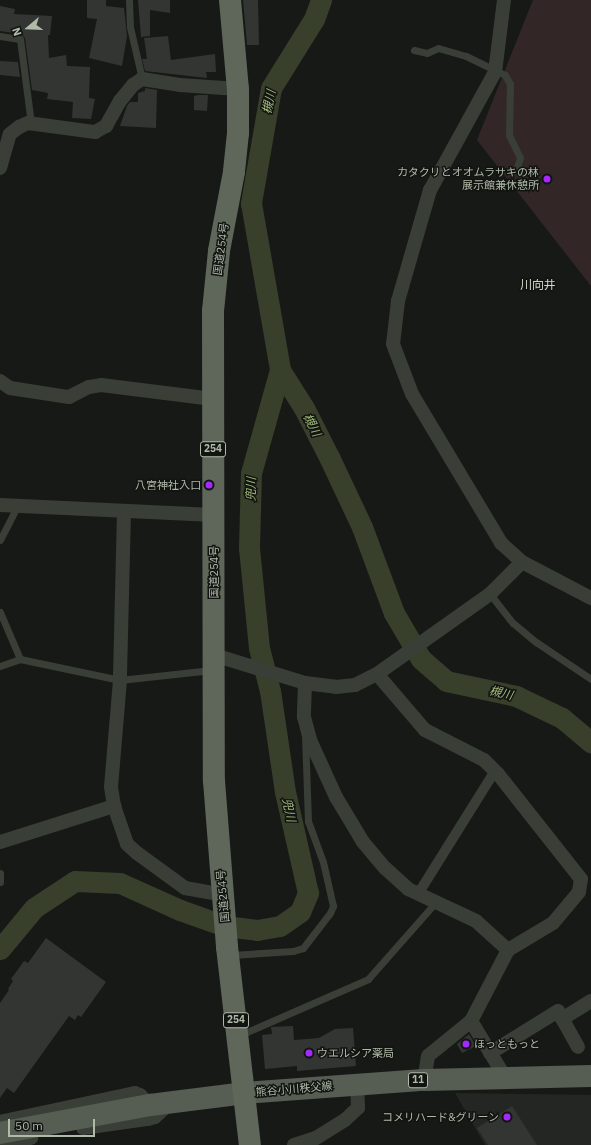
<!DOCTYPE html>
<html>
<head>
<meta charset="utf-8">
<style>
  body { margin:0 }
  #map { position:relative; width:591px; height:1145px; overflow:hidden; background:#171917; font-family:"IBM Plex Sans","Noto Sans JP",sans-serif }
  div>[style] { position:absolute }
  .built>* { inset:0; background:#232623 }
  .green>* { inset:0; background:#322726 }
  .river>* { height:21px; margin:-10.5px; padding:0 10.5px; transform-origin:10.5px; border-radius:10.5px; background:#383f2b }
  .building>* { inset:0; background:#323532 }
  .service>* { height:7px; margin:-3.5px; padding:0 3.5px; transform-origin:3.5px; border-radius:3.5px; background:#393f37 }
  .pedestrian>* { height:10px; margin:-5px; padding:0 5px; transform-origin:5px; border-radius:5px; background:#393f37 }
  .minor>* { height:14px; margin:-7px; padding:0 7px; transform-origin:7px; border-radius:7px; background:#393f37 }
  .primary>* { height:22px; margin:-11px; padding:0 11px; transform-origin:11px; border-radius:11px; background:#565e53 }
  .trunk>* { height:22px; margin:-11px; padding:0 11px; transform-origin:11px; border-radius:11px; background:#5f675b }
  .dots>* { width:11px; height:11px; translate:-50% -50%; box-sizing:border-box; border:2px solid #121412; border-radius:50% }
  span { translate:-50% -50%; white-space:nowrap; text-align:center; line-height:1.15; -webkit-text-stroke:3px #121412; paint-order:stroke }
  .shield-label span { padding:1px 3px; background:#121412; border:1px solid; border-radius:3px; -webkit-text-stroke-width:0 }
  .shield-label { font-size:10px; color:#afbaa8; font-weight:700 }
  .poi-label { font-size:11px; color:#afbaa8 }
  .right { translate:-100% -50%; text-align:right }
  .left { translate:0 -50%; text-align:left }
  .street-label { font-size:11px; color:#afbaa8 }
  .water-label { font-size:12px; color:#a1b97b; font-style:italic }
  .neighbourhood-label { font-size:12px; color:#ced6c9 }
  .north { position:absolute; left:8px; top:8px; width:40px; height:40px; -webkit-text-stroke:3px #121412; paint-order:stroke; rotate:251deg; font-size:11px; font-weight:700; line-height:16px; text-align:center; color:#afbaa8 }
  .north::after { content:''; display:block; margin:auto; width:14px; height:18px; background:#afbaa8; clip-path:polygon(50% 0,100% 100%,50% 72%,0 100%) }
  .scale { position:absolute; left:8px; top:1119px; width:87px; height:18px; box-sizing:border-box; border:2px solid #afbaa8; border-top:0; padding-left:5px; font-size:12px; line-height:14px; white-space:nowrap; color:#afbaa8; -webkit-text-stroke:3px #121412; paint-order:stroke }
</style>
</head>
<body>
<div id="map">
  <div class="built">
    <i style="clip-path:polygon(455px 1093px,591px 1095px,591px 1145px,485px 1145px)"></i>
  </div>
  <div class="green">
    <i style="clip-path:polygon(533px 0,591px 0,591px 286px,477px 140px)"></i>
  </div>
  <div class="river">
    <i style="left:321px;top:0;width:20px;rotate:110deg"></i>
    <i style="left:314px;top:19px;width:81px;rotate:121.9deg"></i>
    <i style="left:271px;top:88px;width:117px;rotate:99.9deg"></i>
    <i style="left:251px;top:203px;width:169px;rotate:80.1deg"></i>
    <i style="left:280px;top:370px;width:45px;rotate:57.7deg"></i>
    <i style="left:304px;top:408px;width:57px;rotate:63deg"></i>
    <i style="left:330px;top:459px;width:75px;rotate:64.8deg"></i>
    <i style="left:362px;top:527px;width:92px;rotate:69.6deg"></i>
    <i style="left:394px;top:613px;width:53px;rotate:59.6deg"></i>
    <i style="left:421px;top:659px;width:33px;rotate:41deg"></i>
    <i style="left:446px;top:681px;width:72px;rotate:12.1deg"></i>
    <i style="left:516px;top:696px;width:51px;rotate:25.6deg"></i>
    <i style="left:562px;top:718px;width:38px;rotate:40deg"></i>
    <i style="left:0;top:949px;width:53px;rotate:-50.3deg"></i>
    <i style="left:34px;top:908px;width:49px;rotate:-33.4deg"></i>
    <i style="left:75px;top:881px;width:45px;rotate:2.5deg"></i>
    <i style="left:120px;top:883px;width:66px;rotate:24.2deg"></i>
    <i style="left:180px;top:910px;width:48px;rotate:19.6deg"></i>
    <i style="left:225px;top:926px;width:32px;rotate:7deg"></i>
    <i style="left:257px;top:930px;width:23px;rotate:-10deg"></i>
    <i style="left:280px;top:926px;width:24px;rotate:-35deg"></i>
    <i style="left:300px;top:912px;width:21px;rotate:-67deg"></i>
    <i style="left:308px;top:893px;width:104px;rotate:-102.8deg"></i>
    <i style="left:285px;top:792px;width:102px;rotate:-98.4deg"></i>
    <i style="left:270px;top:691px;width:44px;rotate:-104.3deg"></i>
    <i style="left:259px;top:648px;width:100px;rotate:-95.7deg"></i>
    <i style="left:249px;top:548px;width:75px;rotate:-88.5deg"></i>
    <i style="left:251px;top:473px;width:107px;rotate:-74.3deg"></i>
  </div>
  <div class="building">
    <i style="clip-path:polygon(87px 0,106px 0,106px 6px,124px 8px,127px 36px,122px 66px,89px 58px,97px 19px,87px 18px)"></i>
    <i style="clip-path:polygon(138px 0,170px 0,170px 13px,150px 10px,150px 36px,141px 37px)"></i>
    <i style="clip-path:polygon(243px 0,258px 0,259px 45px,247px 45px)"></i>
    <i style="clip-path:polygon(0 6px,15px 9px,14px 14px,52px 16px,50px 35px,48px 35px,49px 58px,66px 55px,67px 66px,90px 67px,89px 98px,95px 99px,91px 119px,72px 118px,73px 102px,47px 99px,48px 93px,32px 90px,25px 38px,21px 34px,0 31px)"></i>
    <i style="clip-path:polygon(168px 36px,171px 60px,215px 54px,216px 72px,206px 72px,207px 78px,145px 71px,142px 59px,147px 59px,144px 38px)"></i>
    <i style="clip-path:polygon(0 61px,18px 62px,20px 77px,0 75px)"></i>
    <i style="clip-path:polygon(145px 88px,157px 90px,156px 128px,120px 126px,127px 106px,130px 102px,138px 102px,138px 93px,145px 91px)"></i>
    <i style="clip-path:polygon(198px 95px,208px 95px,207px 111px,194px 110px,194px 96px)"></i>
    <i style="clip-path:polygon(46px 938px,106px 982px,81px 1017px,78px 1015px,75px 1020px,69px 1016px,14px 1093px,7px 1088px,0 1098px,0 1003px,9px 990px,8px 989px,13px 981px,11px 979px,24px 961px,28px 963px)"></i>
    <i style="clip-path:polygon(293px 1026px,294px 1040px,319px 1038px,335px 1029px,353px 1028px,356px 1066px,297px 1071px,297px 1066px,265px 1069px,262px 1035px,272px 1034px,271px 1027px)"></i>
    <i style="clip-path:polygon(469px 1034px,476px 1046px,462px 1053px,457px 1044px)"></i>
    <i style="clip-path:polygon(512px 1106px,537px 1145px,488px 1145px,477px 1128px)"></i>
  </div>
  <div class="service">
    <i style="left:129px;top:0;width:27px;rotate:88deg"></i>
    <i style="left:130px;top:27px;width:53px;rotate:77deg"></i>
    <i style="left:0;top:36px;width:20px;rotate:9deg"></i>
    <i style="left:20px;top:39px;width:86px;rotate:82.6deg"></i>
    <i style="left:414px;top:50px;width:13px;rotate:13deg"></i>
    <i style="left:427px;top:53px;width:12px;rotate:-24deg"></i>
    <i style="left:438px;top:48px;width:29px;rotate:16deg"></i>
    <i style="left:466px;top:56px;width:43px;rotate:26deg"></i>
    <i style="left:505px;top:75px;width:10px;rotate:61deg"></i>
    <i style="left:510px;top:84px;width:51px;rotate:91.1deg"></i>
    <i style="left:509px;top:135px;width:25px;rotate:64deg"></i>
    <i style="left:520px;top:158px;width:9px;rotate:108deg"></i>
    <i style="left:0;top:540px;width:38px;rotate:-63deg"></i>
    <i style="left:490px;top:594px;width:37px;rotate:52deg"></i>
    <i style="left:513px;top:623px;width:30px;rotate:40deg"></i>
    <i style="left:536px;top:642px;width:66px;rotate:33.9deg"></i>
    <i style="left:0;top:612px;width:51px;rotate:66.9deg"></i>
    <i style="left:0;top:666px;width:21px;rotate:-19deg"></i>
    <i style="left:20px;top:659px;width:102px;rotate:11.9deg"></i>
    <i style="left:120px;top:680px;width:92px;rotate:-6.3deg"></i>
    <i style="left:0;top:873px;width:9px;rotate:90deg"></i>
    <i style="left:231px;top:955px;width:62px;rotate:-3.7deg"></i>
    <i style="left:293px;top:951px;width:10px;rotate:-17deg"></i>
    <i style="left:303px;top:948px;width:44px;rotate:-52.4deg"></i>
    <i style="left:330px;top:913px;width:8px;rotate:-67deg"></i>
    <i style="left:333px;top:906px;width:45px;rotate:-102.8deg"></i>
    <i style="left:323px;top:862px;width:44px;rotate:-110.1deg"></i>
    <i style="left:308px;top:821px;width:84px;rotate:-92deg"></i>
    <i style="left:240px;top:1035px;width:140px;rotate:-23.6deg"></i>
    <i style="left:368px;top:979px;width:101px;rotate:-48.6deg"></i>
  </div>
  <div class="pedestrian">
    <i style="left:418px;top:894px;width:145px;rotate:-58deg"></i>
  </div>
  <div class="minor">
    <i style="left:504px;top:0;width:73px;rotate:97.1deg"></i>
    <i style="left:495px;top:72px;width:135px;rotate:118.8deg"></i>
    <i style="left:430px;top:190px;width:116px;rotate:106.1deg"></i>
    <i style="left:398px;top:301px;width:43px;rotate:96.6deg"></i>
    <i style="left:393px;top:344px;width:53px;rotate:69.2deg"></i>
    <i style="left:412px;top:394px;width:174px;rotate:59.1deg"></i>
    <i style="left:501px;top:543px;width:28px;rotate:42deg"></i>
    <i style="left:522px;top:562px;width:78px;rotate:27.6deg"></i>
    <i style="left:0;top:168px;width:35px;rotate:-74deg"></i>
    <i style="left:10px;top:134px;width:11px;rotate:-38deg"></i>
    <i style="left:19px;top:127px;width:10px;rotate:-24deg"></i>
    <i style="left:28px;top:123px;width:68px;rotate:7.7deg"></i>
    <i style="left:95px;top:132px;width:13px;rotate:-29deg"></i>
    <i style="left:106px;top:126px;width:29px;rotate:-61deg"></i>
    <i style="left:120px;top:101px;width:21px;rotate:-51deg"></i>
    <i style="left:133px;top:85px;width:11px;rotate:-34deg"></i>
    <i style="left:142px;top:79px;width:38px;rotate:9deg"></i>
    <i style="left:180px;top:85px;width:58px;rotate:3.9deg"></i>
    <i style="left:0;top:381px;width:12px;rotate:35deg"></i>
    <i style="left:10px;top:388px;width:60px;rotate:8.7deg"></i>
    <i style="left:69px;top:397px;width:22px;rotate:-27deg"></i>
    <i style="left:89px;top:387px;width:12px;rotate:-9deg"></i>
    <i style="left:101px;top:385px;width:113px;rotate:7.1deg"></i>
    <i style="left:0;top:505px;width:214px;rotate:2.7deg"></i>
    <i style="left:124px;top:512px;width:168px;rotate:91.4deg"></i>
    <i style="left:120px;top:680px;width:107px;rotate:94.8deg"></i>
    <i style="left:111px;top:787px;width:19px;rotate:81deg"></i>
    <i style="left:114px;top:806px;width:40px;rotate:71.1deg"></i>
    <i style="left:127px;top:844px;width:13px;rotate:42deg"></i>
    <i style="left:137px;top:853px;width:59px;rotate:36.1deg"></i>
    <i style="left:185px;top:888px;width:39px;rotate:10deg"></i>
    <i style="left:214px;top:655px;width:95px;rotate:17.1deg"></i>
    <i style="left:305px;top:683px;width:31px;rotate:7deg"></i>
    <i style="left:336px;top:687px;width:19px;rotate:-6deg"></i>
    <i style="left:355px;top:685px;width:25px;rotate:-27deg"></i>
    <i style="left:377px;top:674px;width:138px;rotate:-35.3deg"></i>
    <i style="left:490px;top:594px;width:45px;rotate:-45deg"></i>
    <i style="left:377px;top:674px;width:74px;rotate:49.4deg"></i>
    <i style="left:425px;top:730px;width:66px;rotate:27deg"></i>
    <i style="left:484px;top:760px;width:20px;rotate:45deg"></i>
    <i style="left:498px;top:774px;width:134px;rotate:51.7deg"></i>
    <i style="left:581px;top:879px;width:13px;rotate:99deg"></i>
    <i style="left:579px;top:892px;width:40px;rotate:130deg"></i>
    <i style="left:553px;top:923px;width:52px;rotate:149deg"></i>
    <i style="left:508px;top:950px;width:80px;rotate:117.5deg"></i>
    <i style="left:471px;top:1021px;width:55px;rotate:140.9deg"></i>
    <i style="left:428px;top:1056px;width:24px;rotate:99deg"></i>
    <i style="left:305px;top:683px;width:34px;rotate:92deg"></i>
    <i style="left:304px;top:717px;width:24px;rotate:75deg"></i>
    <i style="left:310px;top:740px;width:63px;rotate:65.5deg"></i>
    <i style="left:336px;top:797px;width:52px;rotate:59deg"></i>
    <i style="left:363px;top:842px;width:34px;rotate:50deg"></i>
    <i style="left:385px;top:868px;width:31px;rotate:42deg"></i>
    <i style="left:408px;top:889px;width:75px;rotate:25.2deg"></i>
    <i style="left:476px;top:921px;width:43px;rotate:42.2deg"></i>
    <i style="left:0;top:842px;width:120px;rotate:-17.5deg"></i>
    <i style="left:562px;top:1019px;width:34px;rotate:-32deg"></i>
    <i style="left:471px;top:1021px;width:66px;rotate:58.7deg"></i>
    <i style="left:490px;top:1053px;width:80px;rotate:-31.7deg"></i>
    <i style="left:558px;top:1011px;width:41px;rotate:60.9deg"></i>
    <i style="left:0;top:1122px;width:138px;rotate:-12.1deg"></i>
    <i style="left:135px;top:1093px;width:5px;rotate:22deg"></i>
    <i style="left:140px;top:1095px;width:14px;rotate:45deg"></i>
    <i style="left:83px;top:1128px;width:66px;rotate:-7.9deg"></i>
    <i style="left:148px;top:1119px;width:7px;rotate:-16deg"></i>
    <i style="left:155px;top:1117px;width:22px;rotate:-43deg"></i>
    <i style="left:0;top:1145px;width:32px;rotate:-13deg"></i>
    <i style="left:294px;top:1145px;width:23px;rotate:-18deg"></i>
    <i style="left:316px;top:1138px;width:34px;rotate:-32deg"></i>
    <i style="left:345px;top:1120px;width:18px;rotate:-43deg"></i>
    <i style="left:358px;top:1108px;width:24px;rotate:-92deg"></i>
  </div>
  <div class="primary">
    <i style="left:0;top:1133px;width:153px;rotate:-10.6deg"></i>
    <i style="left:150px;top:1105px;width:96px;rotate:-7.2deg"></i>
    <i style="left:245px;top:1093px;width:179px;rotate:-4.2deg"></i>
    <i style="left:424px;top:1080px;width:167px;rotate:-1.4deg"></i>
  </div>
  <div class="trunk">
    <i style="left:230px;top:0;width:89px;rotate:84.9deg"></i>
    <i style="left:238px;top:89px;width:44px;rotate:90deg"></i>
    <i style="left:238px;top:133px;width:39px;rotate:96deg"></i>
    <i style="left:234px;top:172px;width:80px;rotate:100.8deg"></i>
    <i style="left:219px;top:251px;width:60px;rotate:95.7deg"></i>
    <i style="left:213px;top:311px;width:470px;rotate:89.9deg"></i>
    <i style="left:214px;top:781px;width:167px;rotate:85.5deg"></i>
    <i style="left:227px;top:947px;width:199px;rotate:83.4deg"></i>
  </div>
  <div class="dots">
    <i style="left:547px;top:179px;background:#a529ff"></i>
    <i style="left:209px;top:485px;background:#a529ff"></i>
    <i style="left:466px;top:1044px;background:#a529ff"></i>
    <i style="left:309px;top:1053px;background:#a529ff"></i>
    <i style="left:507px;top:1117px;background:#a529ff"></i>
  </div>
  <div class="shield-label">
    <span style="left:213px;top:449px">254</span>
    <span style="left:236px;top:1020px">254</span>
    <span style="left:418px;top:1080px">11</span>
  </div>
  <div class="poi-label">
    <span class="right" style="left:539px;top:179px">カタクリとオオムラサキの林<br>展示館兼休憩所</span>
    <span class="right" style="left:201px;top:485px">八宮神社入口</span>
    <span class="left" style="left:474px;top:1044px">ほっともっと</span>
    <span class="left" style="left:317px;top:1053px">ウエルシア薬局</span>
    <span class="right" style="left:499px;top:1117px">コメリハード&amp;グリーン</span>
  </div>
  <div class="street-label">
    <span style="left:221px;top:249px;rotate:-82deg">国道254号</span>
    <span style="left:214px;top:572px;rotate:-90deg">国道254号</span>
    <span style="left:223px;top:896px;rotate:-95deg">国道254号</span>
    <span style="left:294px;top:1089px;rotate:-5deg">熊谷小川秩父線</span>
  </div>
  <div class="water-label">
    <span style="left:269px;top:102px;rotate:-78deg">槻川</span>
    <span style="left:312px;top:425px;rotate:63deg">槻川</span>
    <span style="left:251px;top:489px;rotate:-88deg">兜川</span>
    <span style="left:501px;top:693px;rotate:13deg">槻川</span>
    <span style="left:289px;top:810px;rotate:78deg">兜川</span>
  </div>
  <div class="neighbourhood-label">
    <span style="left:538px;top:285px">川向井</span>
  </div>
  <div class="north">N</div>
  <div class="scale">50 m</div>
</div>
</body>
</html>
